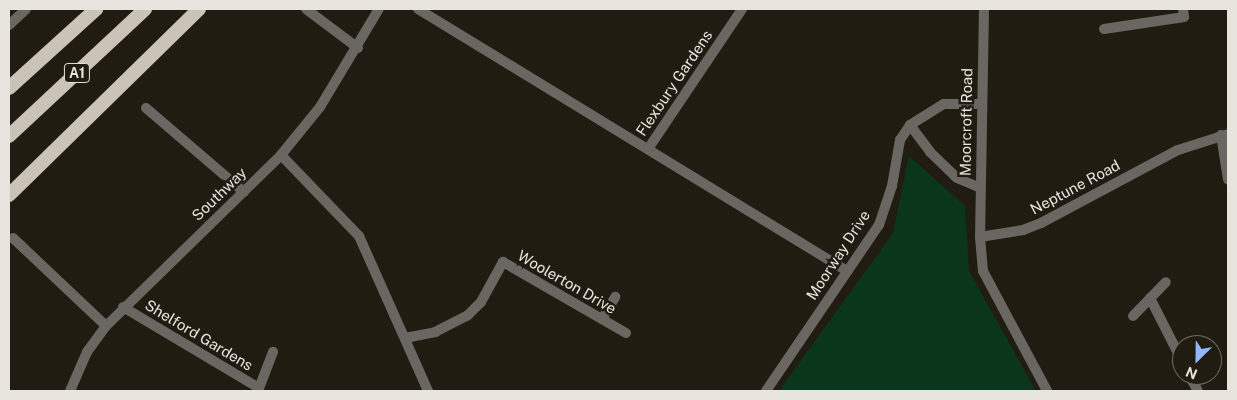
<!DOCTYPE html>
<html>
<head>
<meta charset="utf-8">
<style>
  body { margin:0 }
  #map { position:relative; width:1237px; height:400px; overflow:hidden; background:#211c12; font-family:"Public Sans",sans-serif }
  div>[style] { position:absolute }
  .green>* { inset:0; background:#0a371b }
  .minor>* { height:10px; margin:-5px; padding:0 5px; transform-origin:5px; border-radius:5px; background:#6a6762 }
  .trunk>* { height:14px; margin:-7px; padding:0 7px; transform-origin:7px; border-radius:7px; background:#c9c4b7 }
  span { translate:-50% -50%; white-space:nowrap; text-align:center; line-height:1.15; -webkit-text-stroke:5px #211c12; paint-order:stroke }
  .shield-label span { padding:1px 4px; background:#211c12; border:1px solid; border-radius:4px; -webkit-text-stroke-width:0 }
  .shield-label { font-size:14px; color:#e7e4dd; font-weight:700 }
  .street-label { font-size:15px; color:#e7e4dd }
  .frame { position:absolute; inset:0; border:10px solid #e7e4dd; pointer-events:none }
  .north { position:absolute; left:1172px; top:335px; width:50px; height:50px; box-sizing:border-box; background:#211c12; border:1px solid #706c63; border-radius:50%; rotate:203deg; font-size:14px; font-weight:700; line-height:20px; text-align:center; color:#e7e4dd }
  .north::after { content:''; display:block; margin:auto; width:18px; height:22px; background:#93b7fd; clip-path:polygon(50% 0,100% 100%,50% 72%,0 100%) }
</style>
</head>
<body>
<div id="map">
  <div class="green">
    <i style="clip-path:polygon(909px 156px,965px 206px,969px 271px,1036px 391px,779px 391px,893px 233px)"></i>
  </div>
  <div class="minor">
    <i style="left:306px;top:9px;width:65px;rotate:36.9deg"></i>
    <i style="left:418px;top:9px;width:503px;rotate:31.41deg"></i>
    <i style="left:984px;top:9px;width:228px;rotate:91deg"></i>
    <i style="left:980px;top:237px;width:34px;rotate:85deg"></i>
    <i style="left:983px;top:271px;width:136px;rotate:61.9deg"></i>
    <i style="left:9px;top:25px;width:23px;rotate:-43deg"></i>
    <i style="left:1104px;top:29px;width:81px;rotate:-8.5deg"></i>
    <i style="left:1184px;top:17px;width:8px;rotate:-97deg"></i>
    <i style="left:146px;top:108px;width:129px;rotate:40.6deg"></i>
    <i style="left:910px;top:125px;width:34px;rotate:53deg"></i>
    <i style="left:930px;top:152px;width:37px;rotate:44deg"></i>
    <i style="left:957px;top:178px;width:25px;rotate:23deg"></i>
    <i style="left:1221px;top:135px;width:45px;rotate:81deg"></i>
    <i style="left:648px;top:149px;width:169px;rotate:-56.1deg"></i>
    <i style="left:281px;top:155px;width:112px;rotate:46.1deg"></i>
    <i style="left:359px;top:236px;width:170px;rotate:66deg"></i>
    <i style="left:980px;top:237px;width:44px;rotate:-9.2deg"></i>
    <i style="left:1023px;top:230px;width:19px;rotate:-21deg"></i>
    <i style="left:1041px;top:223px;width:155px;rotate:-28.1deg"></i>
    <i style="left:1178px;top:150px;width:52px;rotate:-17.7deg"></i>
    <i style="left:13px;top:238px;width:128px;rotate:43.4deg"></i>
    <i style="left:1150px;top:298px;width:71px;rotate:63.1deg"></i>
    <i style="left:123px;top:307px;width:158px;rotate:30.8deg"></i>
    <i style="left:1133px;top:316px;width:47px;rotate:-45.9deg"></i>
    <i style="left:602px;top:319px;width:26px;rotate:-59deg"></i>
    <i style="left:405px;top:338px;width:31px;rotate:-11deg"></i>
    <i style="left:435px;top:332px;width:36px;rotate:-27deg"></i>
    <i style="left:467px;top:316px;width:20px;rotate:-45deg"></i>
    <i style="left:481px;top:302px;width:46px;rotate:-61.2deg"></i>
    <i style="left:503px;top:262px;width:142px;rotate:30deg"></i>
    <i style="left:1189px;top:375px;width:18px;rotate:61deg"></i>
    <i style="left:70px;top:391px;width:43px;rotate:-66.4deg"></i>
    <i style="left:87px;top:352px;width:32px;rotate:-54deg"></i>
    <i style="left:106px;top:326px;width:245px;rotate:-44.3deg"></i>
    <i style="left:281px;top:155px;width:62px;rotate:-50.9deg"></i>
    <i style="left:320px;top:107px;width:114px;rotate:-59deg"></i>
    <i style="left:258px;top:391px;width:42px;rotate:-69deg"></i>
    <i style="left:766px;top:391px;width:201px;rotate:-55.8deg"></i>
    <i style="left:879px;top:225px;width:41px;rotate:-71.6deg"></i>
    <i style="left:892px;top:186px;width:47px;rotate:-80.1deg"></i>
    <i style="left:900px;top:140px;width:18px;rotate:-56deg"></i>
    <i style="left:910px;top:125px;width:40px;rotate:-32deg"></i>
    <i style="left:944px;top:104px;width:36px"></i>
  </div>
  <div class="trunk">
    <i style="left:9px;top:88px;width:118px;rotate:-42.2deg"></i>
    <i style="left:9px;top:136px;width:186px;rotate:-43deg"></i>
    <i style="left:9px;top:195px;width:266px;rotate:-44.4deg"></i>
  </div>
  <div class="shield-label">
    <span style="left:77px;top:73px">A1</span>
  </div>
  <div class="street-label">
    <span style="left:674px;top:83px;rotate:-56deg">Flexbury Gardens</span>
    <span style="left:966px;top:122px;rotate:-89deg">Moorcroft Road</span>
    <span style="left:1075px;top:187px;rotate:-28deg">Neptune Road</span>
    <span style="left:219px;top:194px;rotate:-44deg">Southway</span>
    <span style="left:838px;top:255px;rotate:-57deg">Moorway Drive</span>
    <span style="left:567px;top:282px;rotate:30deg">Woolerton Drive</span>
    <span style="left:199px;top:335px;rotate:31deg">Shelford Gardens</span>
  </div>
  <div class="frame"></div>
  <div class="north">N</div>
</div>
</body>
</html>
